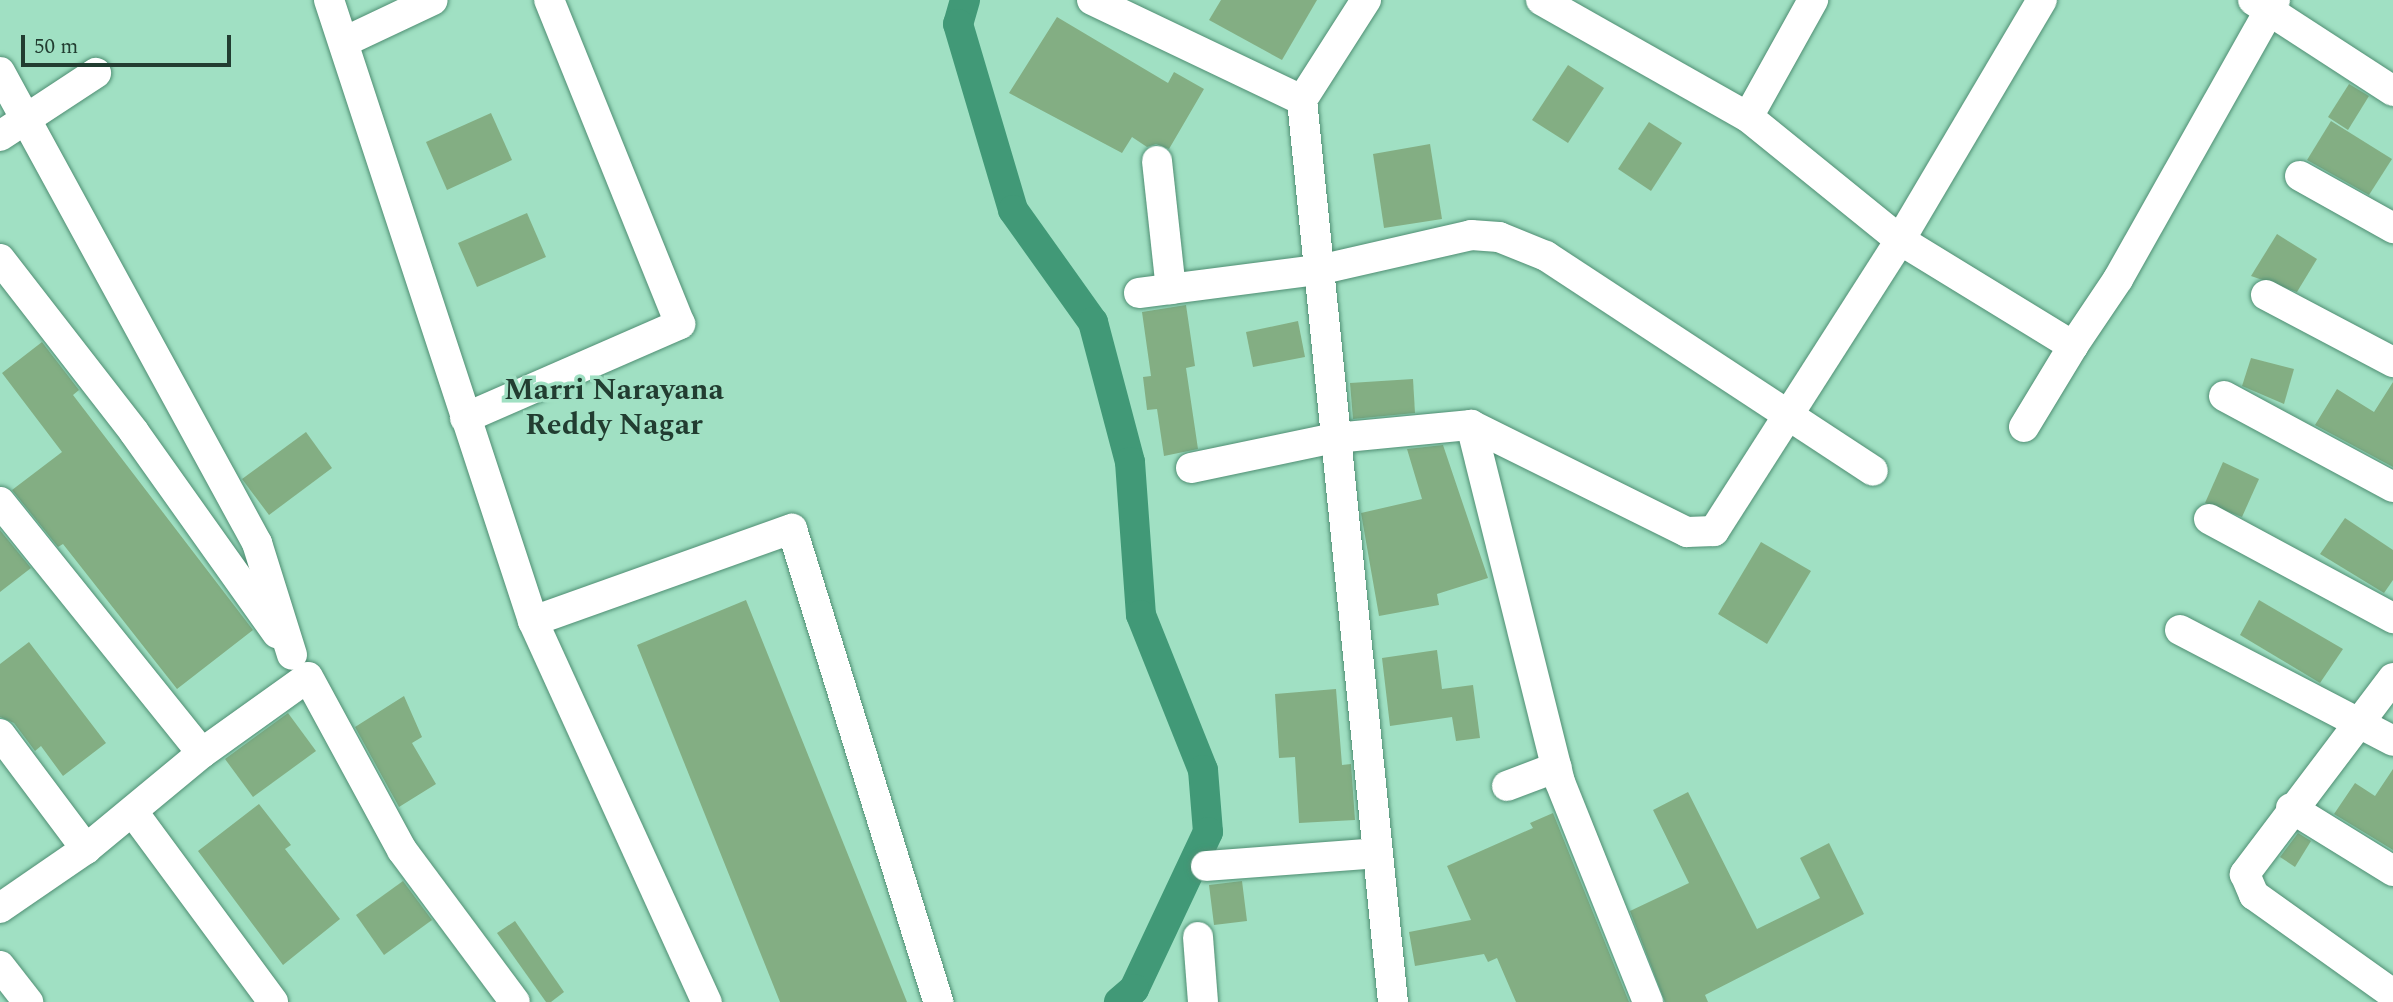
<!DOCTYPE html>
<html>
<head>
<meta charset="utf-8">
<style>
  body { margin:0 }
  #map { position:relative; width:2393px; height:1002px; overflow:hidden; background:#a0e0c3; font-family:Spectral,serif }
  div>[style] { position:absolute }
  .canal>* { height:30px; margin:-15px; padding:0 15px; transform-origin:15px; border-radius:15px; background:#419977 }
  .building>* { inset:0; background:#83ae83 }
  .roads { filter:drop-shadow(0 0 2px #4f8e73) drop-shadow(0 0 2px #4f8e73) }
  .street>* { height:30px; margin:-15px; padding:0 15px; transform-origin:15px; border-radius:15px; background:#fff }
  span { translate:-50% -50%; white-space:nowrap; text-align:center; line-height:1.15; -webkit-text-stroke:7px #a0e0c3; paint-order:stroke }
  .neighbourhood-label { font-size:30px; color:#223d31; font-weight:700 }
  .scale { position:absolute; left:21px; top:35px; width:210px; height:32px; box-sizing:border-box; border:4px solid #223d31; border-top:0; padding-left:9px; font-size:21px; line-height:24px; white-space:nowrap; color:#223d31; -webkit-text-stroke:5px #a0e0c3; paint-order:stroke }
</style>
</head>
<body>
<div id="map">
  <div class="canal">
    <i style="left:965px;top:0;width:25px;rotate:106deg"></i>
    <i style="left:958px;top:24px;width:194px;rotate:73.5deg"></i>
    <i style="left:1013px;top:210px;width:138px;rotate:54.5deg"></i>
    <i style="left:1093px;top:322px;width:145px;rotate:75.2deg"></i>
    <i style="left:1130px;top:462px;width:153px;rotate:85.9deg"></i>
    <i style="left:1141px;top:615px;width:167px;rotate:68.2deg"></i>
    <i style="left:1203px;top:770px;width:62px;rotate:85.4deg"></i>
    <i style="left:1208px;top:832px;width:174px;rotate:115.2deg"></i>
    <i style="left:1134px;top:989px;width:20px;rotate:139deg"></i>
  </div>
  <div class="building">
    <i style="clip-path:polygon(1221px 0,1317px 0,1282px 60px,1209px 20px)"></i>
    <i style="clip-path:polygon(1057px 17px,1168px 83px,1174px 72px,1204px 89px,1169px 149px,1156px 144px,1147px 147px,1132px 137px,1122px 153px,1009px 93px)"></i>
    <i style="clip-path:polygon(1568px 65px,1604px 88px,1568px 143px,1532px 120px)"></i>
    <i style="clip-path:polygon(2349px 84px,2369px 96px,2348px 130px,2328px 117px)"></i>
    <i style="clip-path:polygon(491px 113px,512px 160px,447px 190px,426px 142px)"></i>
    <i style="clip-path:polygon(2331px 121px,2392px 159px,2369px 195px,2307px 160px)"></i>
    <i style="clip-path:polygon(1649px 122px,1682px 143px,1651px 191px,1618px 169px)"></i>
    <i style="clip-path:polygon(1430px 144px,1442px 219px,1384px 228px,1373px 154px)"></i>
    <i style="clip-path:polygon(527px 213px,546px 257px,477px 287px,458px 243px)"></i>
    <i style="clip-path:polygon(2277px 234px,2317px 259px,2297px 292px,2251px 276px)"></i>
    <i style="clip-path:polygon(1186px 305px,1195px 366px,1186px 368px,1198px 449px,1164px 456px,1157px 409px,1147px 410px,1143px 377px,1151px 376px,1142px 312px)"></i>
    <i style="clip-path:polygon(1298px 321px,1305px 357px,1253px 367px,1246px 332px)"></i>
    <i style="clip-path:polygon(42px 342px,79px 390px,73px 395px,253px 630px,177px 689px,63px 544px,58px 547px,12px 490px,62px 452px,2px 373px)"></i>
    <i style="clip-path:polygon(2251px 358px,2294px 369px,2284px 404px,2242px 386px)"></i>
    <i style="clip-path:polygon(1413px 379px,1415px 413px,1353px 419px,1350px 383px)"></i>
    <i style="clip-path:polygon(2393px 382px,2393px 467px,2315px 425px,2337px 389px,2374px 412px)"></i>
    <i style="clip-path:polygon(306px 432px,332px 468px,269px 515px,242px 479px)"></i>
    <i style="clip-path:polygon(1443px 445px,1488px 578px,1437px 594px,1439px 605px,1379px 616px,1361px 513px,1422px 499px,1407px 449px)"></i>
    <i style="clip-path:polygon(2223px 462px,2259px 479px,2242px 517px,2205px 503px)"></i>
    <i style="clip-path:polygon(2345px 518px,2393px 550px,2393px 580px,2384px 593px,2320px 554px)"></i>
    <i style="clip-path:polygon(0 530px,31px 568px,0 592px)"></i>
    <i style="clip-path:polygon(1761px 542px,1811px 571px,1767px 644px,1718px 614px)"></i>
    <i style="clip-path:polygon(746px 600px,907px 1002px,780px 1002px,637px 645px)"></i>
    <i style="clip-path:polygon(2259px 600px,2343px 649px,2320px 683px,2240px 635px)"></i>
    <i style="clip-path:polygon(29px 642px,106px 743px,63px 776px,41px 746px,35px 751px,14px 723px,0 717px,0 664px)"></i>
    <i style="clip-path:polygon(1437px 650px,1442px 689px,1473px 685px,1480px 738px,1456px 741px,1452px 717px,1390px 726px,1382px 658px)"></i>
    <i style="clip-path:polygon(1336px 689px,1342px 765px,1351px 764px,1355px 820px,1299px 823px,1295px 757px,1279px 758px,1275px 694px)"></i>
    <i style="clip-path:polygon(404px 696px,422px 737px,412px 743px,436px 784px,399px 807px,355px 727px)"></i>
    <i style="clip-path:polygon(288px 713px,316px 751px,253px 797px,225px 759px)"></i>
    <i style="clip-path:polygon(2393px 769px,2393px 850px,2334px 814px,2355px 783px,2375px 796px)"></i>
    <i style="clip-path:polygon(1688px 792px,1757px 929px,1820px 898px,1800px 858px,1829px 843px,1864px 914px,1705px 995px,1708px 1002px,1665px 1002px,1630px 911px,1689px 883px,1653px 810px)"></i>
    <i style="clip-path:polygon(259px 804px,291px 845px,285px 849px,340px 919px,283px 965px,198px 851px)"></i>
    <i style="clip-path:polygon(1553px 813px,1629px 1002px,1516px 1002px,1497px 958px,1488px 962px,1484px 954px,1415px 966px,1409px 932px,1471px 920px,1447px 866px,1533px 828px,1530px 823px)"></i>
    <i style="clip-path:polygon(2298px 833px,2311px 841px,2295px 867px,2280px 857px)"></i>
    <i style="clip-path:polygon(403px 881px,432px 920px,384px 955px,356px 915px)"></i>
    <i style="clip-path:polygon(1242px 881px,1247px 921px,1214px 925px,1209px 885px)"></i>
    <i style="clip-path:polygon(515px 921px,564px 992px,551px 1002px,546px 1002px,497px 933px)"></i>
  </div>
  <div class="roads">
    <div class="street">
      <i style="left:329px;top:0;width:654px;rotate:71.81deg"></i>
      <i style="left:533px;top:621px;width:275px;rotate:-19.6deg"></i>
      <i style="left:792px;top:529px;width:495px;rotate:72.8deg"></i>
      <i style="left:1092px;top:0;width:233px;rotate:25.5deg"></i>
      <i style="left:1366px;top:0;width:119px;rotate:122.6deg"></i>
      <i style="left:1302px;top:100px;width:907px;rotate:84.24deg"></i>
      <i style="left:1541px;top:0;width:238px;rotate:29.5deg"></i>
      <i style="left:1748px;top:117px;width:196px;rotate:39deg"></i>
      <i style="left:1900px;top:240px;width:203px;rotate:31.5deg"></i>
      <i style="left:2073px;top:346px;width:81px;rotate:-56.1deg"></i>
      <i style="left:2118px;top:279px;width:320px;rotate:-60.6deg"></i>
      <i style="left:2253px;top:0;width:167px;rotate:33deg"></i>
      <i style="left:344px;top:42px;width:98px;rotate:-25.3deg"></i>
      <i style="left:0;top:72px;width:537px;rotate:61.38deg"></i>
      <i style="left:257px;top:543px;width:117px;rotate:72.6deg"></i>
      <i style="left:1748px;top:117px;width:134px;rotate:-60.9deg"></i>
      <i style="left:0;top:136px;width:115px;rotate:-33.3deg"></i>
      <i style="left:1157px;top:161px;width:129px;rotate:83.8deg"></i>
      <i style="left:2300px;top:176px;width:107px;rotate:29.2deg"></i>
      <i style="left:0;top:259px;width:219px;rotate:52.2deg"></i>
      <i style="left:134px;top:432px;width:247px;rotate:54.6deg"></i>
      <i style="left:1139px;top:293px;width:186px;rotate:-7.4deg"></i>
      <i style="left:1323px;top:269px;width:152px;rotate:-12.9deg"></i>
      <i style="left:1471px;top:235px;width:28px;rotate:4deg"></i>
      <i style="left:1499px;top:237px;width:51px;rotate:22deg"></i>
      <i style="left:1546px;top:256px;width:391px;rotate:33.3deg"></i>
      <i style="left:2266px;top:295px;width:144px;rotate:27.8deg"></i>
      <i style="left:2224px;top:396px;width:192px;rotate:28.3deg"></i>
      <i style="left:465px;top:418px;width:235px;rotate:-23.6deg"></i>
      <i style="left:680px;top:324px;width:349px;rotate:-112deg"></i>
      <i style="left:1471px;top:425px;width:368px;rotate:76deg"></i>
      <i style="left:1560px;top:782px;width:237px;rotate:68.2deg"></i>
      <i style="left:2024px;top:427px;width:95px;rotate:-58.8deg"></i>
      <i style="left:1191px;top:468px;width:147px;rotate:-11.8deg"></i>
      <i style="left:1335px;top:438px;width:137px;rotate:-5.5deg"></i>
      <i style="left:1471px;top:425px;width:241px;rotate:26.4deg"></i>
      <i style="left:1687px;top:532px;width:27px;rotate:-2deg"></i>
      <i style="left:1714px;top:531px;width:345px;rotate:-57.4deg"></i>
      <i style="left:1900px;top:240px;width:279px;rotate:-59.4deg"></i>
      <i style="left:0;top:502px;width:322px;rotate:51.2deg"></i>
      <i style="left:2209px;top:519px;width:209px;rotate:28.3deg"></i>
      <i style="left:533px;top:621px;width:419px;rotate:65.5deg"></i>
      <i style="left:2180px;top:630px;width:240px;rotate:27.5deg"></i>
      <i style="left:2393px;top:678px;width:246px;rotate:127.1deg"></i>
      <i style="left:2245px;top:874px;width:23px;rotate:67deg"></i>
      <i style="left:2254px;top:895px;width:171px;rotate:35.5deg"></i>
      <i style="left:0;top:734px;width:144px;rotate:53.2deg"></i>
      <i style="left:1507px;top:786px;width:53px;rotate:-20.8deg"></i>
      <i style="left:2291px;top:808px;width:120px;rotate:31.7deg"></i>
      <i style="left:133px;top:812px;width:236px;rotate:53.6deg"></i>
      <i style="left:1206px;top:866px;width:172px;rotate:-4.3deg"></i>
      <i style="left:0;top:908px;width:104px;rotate:-34.5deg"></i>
      <i style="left:86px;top:849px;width:151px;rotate:-39.6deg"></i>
      <i style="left:202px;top:753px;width:130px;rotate:-35.6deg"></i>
      <i style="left:308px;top:677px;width:197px;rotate:61.5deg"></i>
      <i style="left:402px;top:850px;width:189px;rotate:53.4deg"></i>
      <i style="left:1198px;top:937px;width:65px;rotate:85.6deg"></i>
      <i style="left:0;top:966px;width:46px;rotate:52.1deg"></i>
    </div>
  </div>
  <div class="neighbourhood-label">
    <span style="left:614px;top:407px">Marri Narayana<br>Reddy Nagar</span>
  </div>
  <div class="scale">50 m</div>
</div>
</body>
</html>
